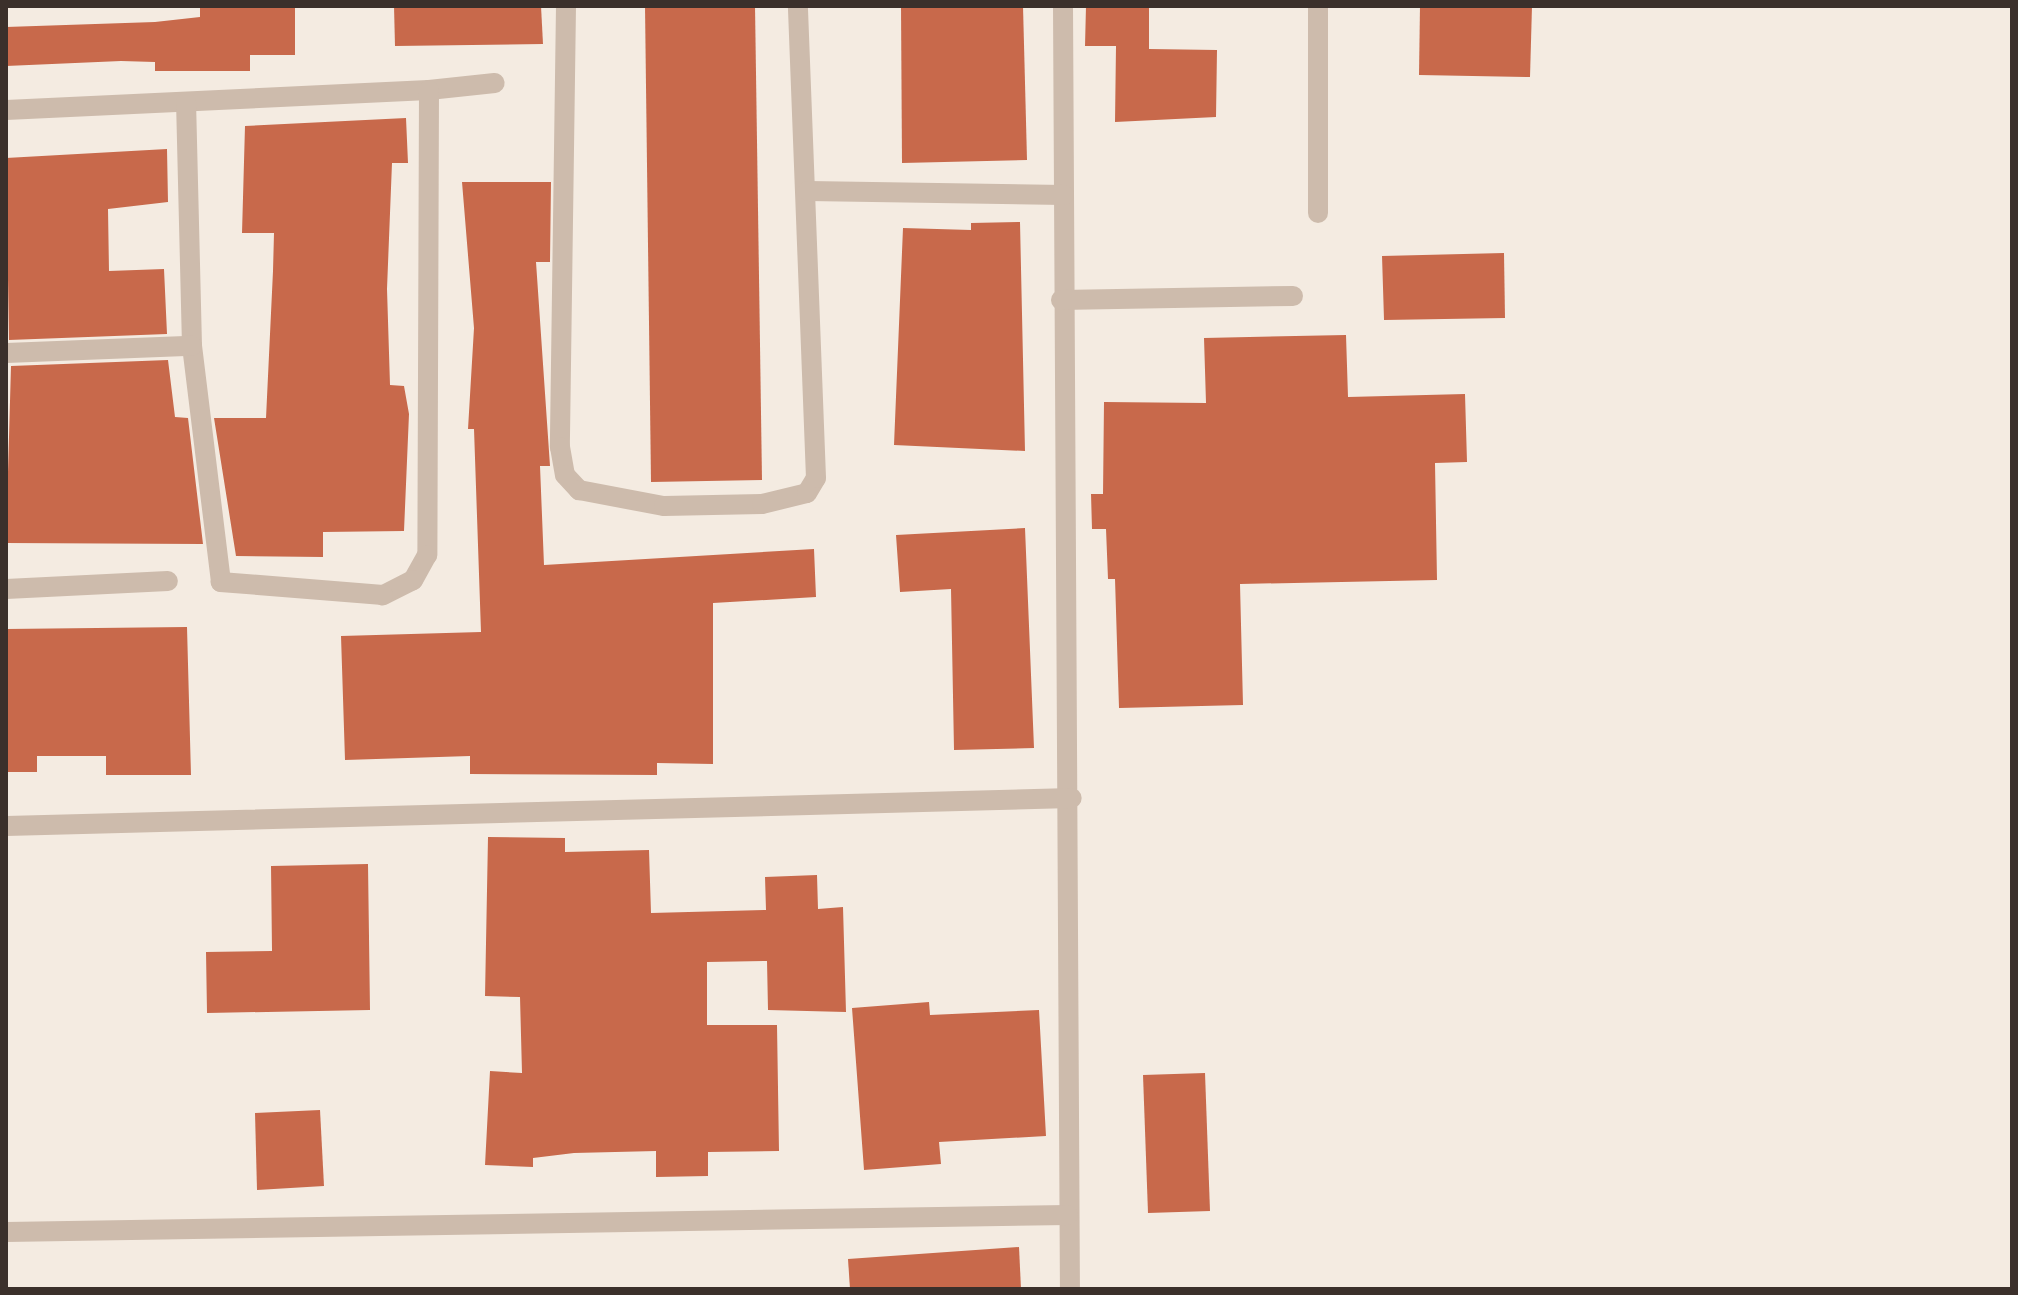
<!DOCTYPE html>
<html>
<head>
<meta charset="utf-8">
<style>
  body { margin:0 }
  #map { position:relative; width:2018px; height:1295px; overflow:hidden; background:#f4ebe1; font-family:"Archivo Narrow",sans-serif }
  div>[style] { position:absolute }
  .building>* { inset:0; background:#c8694b }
  .minor>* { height:20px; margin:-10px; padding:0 10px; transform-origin:10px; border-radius:10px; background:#cdbbac }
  span { translate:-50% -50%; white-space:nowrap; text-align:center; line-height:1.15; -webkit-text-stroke:6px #fbf5ee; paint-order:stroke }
  .frame { position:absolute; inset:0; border:8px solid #3b302b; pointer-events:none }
</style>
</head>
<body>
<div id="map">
  <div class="building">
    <i style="clip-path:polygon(200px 6px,295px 6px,295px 55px,250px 55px,250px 71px,155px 71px,155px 62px,121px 61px,6px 66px,6px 27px,155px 22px,200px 17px)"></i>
    <i style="clip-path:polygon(394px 6px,541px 6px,543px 44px,395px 46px)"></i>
    <i style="clip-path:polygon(645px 6px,755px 6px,762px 480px,651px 482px)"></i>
    <i style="clip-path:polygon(901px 6px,1023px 6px,1027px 160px,902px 163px)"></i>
    <i style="clip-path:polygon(1086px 6px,1149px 6px,1149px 49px,1217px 50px,1216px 117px,1115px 122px,1116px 46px,1085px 46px)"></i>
    <i style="clip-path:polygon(1420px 6px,1532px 6px,1530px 77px,1419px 75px)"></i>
    <i style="clip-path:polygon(406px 118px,408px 163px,392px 163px,387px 289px,390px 385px,404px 386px,409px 414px,404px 531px,323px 532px,323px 557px,236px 556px,214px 418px,266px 418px,273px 271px,274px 233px,242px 233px,245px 126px)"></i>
    <i style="clip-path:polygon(167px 149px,168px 202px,108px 209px,109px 271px,164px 269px,167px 334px,9px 340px,6px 158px)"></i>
    <i style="clip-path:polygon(462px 182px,551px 182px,550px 262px,536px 262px,550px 466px,540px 466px,544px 565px,814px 549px,816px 597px,713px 603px,713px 764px,657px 763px,657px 775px,470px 774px,470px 756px,345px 760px,341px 636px,481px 632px,474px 429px,468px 429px,474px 328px)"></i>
    <i style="clip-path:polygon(1020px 222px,1025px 451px,894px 445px,903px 228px,971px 230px,971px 223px)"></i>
    <i style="clip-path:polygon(1504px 253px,1505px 318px,1384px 320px,1382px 256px)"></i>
    <i style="clip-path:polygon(1346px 335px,1348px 397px,1465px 394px,1467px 462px,1435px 463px,1437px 580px,1240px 584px,1243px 705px,1119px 708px,1115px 579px,1108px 579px,1106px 529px,1092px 529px,1091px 494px,1103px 494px,1104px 402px,1206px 403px,1204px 338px)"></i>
    <i style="clip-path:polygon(168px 360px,175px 417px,188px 418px,203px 544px,6px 543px,11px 366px)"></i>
    <i style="clip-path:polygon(1025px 528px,1034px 748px,954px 750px,951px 589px,900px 592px,896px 535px)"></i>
    <i style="clip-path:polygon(187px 627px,191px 775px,106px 775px,106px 756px,37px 756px,37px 772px,6px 772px,6px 629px)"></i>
    <i style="clip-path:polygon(488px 837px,565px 838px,565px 852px,649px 850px,651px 913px,766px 910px,765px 877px,817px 875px,818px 909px,843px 907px,846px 1012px,768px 1010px,767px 961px,707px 962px,707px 1025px,777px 1025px,779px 1151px,708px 1152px,708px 1176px,656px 1177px,656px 1151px,574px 1153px,533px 1158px,533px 1167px,485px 1165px,490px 1071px,522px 1073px,520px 997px,485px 996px)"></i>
    <i style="clip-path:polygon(368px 864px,370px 1010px,207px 1013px,206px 952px,272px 951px,271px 866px)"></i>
    <i style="clip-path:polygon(929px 1002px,930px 1015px,1039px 1010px,1046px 1136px,939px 1142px,941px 1164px,864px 1170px,852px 1008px)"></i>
    <i style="clip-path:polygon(1205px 1073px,1210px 1211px,1148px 1213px,1143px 1075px)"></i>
    <i style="clip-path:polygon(320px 1110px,324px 1186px,257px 1190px,255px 1113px)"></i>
    <i style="clip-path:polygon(1019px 1247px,1021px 1289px,850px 1289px,848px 1259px)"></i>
  </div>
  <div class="minor">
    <i style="left:566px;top:6px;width:441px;rotate:90.8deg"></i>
    <i style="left:560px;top:447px;width:28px;rotate:80deg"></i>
    <i style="left:565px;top:475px;width:21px;rotate:47deg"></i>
    <i style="left:579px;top:490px;width:86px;rotate:10.7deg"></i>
    <i style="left:664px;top:506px;width:98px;rotate:-1.2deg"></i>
    <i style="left:762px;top:504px;width:46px;rotate:-13.7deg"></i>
    <i style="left:807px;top:493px;width:17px;rotate:-59deg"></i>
    <i style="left:816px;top:478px;width:472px;rotate:-92.2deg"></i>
    <i style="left:1063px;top:6px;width:1283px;rotate:89.69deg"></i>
    <i style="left:429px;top:90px;width:66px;rotate:-6.1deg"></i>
    <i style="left:6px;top:110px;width:423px;rotate:-2.7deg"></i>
    <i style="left:429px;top:90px;width:465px;rotate:90.2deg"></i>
    <i style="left:427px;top:555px;width:29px;rotate:119deg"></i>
    <i style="left:413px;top:580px;width:34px;rotate:153deg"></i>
    <i style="left:383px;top:595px;width:163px;rotate:-175.4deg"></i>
    <i style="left:221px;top:582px;width:238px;rotate:-97deg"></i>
    <i style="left:192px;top:346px;width:244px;rotate:-91.4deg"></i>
    <i style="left:808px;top:191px;width:256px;rotate:0.9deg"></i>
    <i style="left:1318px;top:213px;width:207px;rotate:-90deg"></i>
    <i style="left:1061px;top:300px;width:232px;rotate:-1deg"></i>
    <i style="left:6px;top:353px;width:186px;rotate:-2.2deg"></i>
    <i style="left:6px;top:589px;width:162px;rotate:-2.8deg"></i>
    <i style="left:6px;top:826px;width:1066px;rotate:-1.5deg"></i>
    <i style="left:6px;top:1232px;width:1062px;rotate:-0.92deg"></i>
  </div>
  <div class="frame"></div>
</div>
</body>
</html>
